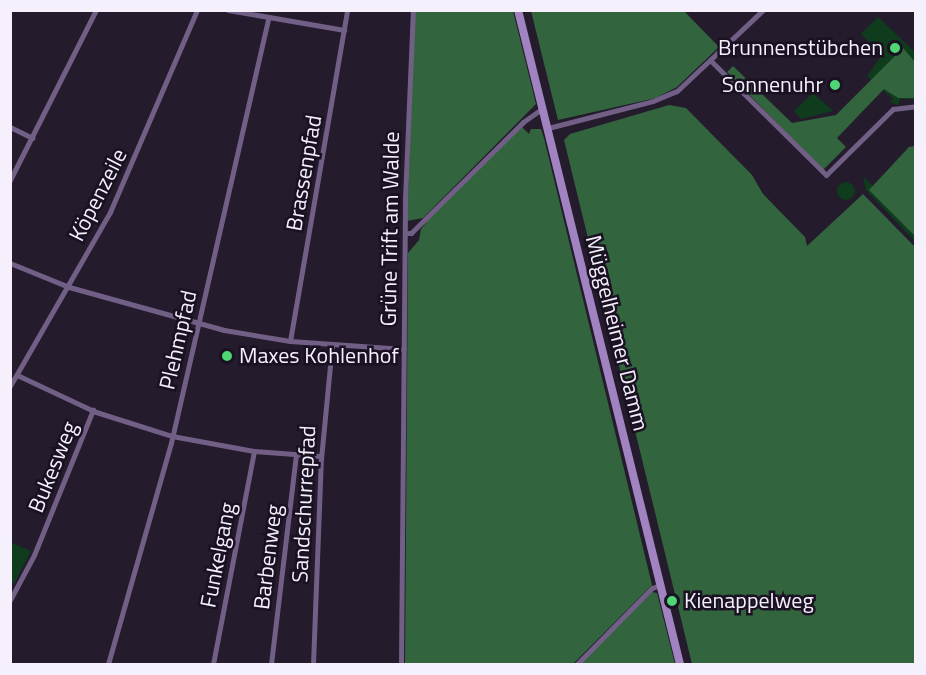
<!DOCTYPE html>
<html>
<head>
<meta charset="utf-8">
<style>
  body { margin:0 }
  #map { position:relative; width:926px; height:675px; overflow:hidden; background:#241b2d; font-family:"Titillium Web",sans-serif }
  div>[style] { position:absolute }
  .green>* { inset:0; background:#0e3c1c }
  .round { border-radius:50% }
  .forest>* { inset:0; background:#32643e }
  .street>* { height:5px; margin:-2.5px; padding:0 2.5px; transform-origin:2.5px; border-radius:2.5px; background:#725f86 }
  .secondary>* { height:8px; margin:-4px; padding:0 4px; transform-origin:4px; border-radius:4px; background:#a283c2 }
  .dots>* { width:16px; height:16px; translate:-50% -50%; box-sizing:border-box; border:3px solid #1a1223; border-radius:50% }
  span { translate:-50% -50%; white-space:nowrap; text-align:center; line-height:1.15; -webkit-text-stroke:5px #1a1223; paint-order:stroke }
  .poi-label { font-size:22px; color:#f5f0fc }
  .right { translate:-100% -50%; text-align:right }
  .left { translate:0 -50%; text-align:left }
  .street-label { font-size:22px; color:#f5f0fc }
  .frame { position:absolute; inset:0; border:12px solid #f5f0fc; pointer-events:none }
</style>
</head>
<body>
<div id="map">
  <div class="green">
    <i style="clip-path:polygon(878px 17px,915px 52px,915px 99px,900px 99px,898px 105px,890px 102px,893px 99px,867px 76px,882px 55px,861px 34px)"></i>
    <i style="clip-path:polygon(813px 93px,833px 111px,801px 119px,794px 111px)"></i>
    <i style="clip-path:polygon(863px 176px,915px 229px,915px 242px,866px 190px)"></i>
    <i class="round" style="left:837px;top:182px;width:18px;height:18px"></i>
    <i style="clip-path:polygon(10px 542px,31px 551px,14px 584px,11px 582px)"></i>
  </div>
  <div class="forest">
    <i style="clip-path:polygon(415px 11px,513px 11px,536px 104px,423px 218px,407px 221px)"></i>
    <i style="clip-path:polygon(531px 11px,684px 11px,719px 47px,677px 87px,656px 98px,558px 120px)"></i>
    <i style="clip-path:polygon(903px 48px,915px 62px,915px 98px,898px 98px,884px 89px,837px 138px,846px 147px,823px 170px,727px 72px,733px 66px,792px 123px,836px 115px)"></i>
    <i style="clip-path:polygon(669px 105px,686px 108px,752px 175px,763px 194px,805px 237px,807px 246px,863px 194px,915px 247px,915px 664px,692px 664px,564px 140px,570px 134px)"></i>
    <i style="clip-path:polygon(522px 127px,529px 134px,531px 129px,541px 129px,544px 138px,652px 585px,573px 664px,405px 664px,408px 253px,419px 240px,421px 229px,429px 219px)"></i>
    <i style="clip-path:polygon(915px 146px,916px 146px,915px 236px,869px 190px,909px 147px)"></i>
    <i style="clip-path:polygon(652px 592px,657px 593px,675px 664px,579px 664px)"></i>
  </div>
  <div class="street">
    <i style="left:228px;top:10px;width:118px;rotate:9.8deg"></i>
    <i style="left:711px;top:61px;width:162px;rotate:44.7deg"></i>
    <i style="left:826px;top:175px;width:94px;rotate:-44.6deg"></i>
    <i style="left:893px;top:109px;width:23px;rotate:-7deg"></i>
    <i style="left:10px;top:127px;width:25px;rotate:26deg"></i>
    <i style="left:548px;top:128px;width:108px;rotate:-14.4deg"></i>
    <i style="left:653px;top:101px;width:26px;rotate:-23deg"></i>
    <i style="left:677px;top:91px;width:118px;rotate:-43.3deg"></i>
    <i style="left:10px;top:180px;width:191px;rotate:-63.2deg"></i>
    <i style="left:405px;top:233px;width:6px"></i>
    <i style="left:411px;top:233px;width:158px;rotate:-44.7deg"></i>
    <i style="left:523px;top:122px;width:24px;rotate:-35deg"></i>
    <i style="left:10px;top:263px;width:64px;rotate:22.1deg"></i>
    <i style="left:69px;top:287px;width:161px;rotate:15.5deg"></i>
    <i style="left:224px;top:330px;width:67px;rotate:9.5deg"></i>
    <i style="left:290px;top:341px;width:114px;rotate:4deg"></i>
    <i style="left:290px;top:341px;width:336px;rotate:-80.2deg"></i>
    <i style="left:17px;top:375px;width:87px;rotate:25.1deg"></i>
    <i style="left:96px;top:412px;width:80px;rotate:17.5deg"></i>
    <i style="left:172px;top:436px;width:83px;rotate:10.4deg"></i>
    <i style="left:254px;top:451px;width:67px;rotate:4.3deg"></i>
    <i style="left:10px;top:386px;width:201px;rotate:-60.1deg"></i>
    <i style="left:110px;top:212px;width:220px;rotate:-66.7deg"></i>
    <i style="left:10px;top:600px;width:51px;rotate:-61.9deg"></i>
    <i style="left:34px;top:555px;width:157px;rotate:-67.9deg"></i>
    <i style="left:108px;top:664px;width:230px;rotate:-74.1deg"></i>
    <i style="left:171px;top:443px;width:434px;rotate:-77.1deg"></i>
    <i style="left:213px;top:664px;width:217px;rotate:-79.1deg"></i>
    <i style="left:271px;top:664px;width:211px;rotate:-83.2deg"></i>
    <i style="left:313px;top:664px;width:205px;rotate:-87.8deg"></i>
    <i style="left:321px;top:459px;width:115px;rotate:-84.5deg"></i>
    <i style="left:401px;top:664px;width:465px;rotate:-89.5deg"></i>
    <i style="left:405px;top:199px;width:189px;rotate:-87.6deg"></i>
    <i style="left:577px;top:664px;width:107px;rotate:-45.4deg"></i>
    <i style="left:652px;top:588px;width:9px;rotate:-21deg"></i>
  </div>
  <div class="secondary">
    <i style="left:518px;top:10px;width:674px;rotate:76.09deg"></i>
  </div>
  <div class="dots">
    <i style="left:895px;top:48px;background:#4ed675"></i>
    <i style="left:835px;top:85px;background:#4ed675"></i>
    <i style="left:227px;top:356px;background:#4ed675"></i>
    <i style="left:672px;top:601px;background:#4ed675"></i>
  </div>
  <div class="poi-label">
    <span class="right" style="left:883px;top:48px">Brunnenstübchen</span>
    <span class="right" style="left:823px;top:85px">Sonnenuhr</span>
    <span class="left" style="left:239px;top:356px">Maxes Kohlenhof</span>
    <span class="left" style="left:684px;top:601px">Kienappelweg</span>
  </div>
  <div class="street-label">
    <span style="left:304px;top:173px;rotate:-80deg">Brassenpfad</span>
    <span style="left:98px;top:195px;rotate:-63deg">Köpenzeile</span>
    <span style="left:390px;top:229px;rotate:-89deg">Grüne Trift am Walde</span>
    <span style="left:617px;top:333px;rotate:76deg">Müggelheimer Damm</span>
    <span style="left:178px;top:340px;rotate:-77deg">Plehmpfad</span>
    <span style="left:53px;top:467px;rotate:-68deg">Bukesweg</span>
    <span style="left:304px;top:504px;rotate:-87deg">Sandschurrepfad</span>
    <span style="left:218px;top:555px;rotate:-79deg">Funkelgang</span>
    <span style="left:268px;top:557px;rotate:-83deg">Barbenweg</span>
  </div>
  <div class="frame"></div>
</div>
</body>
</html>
